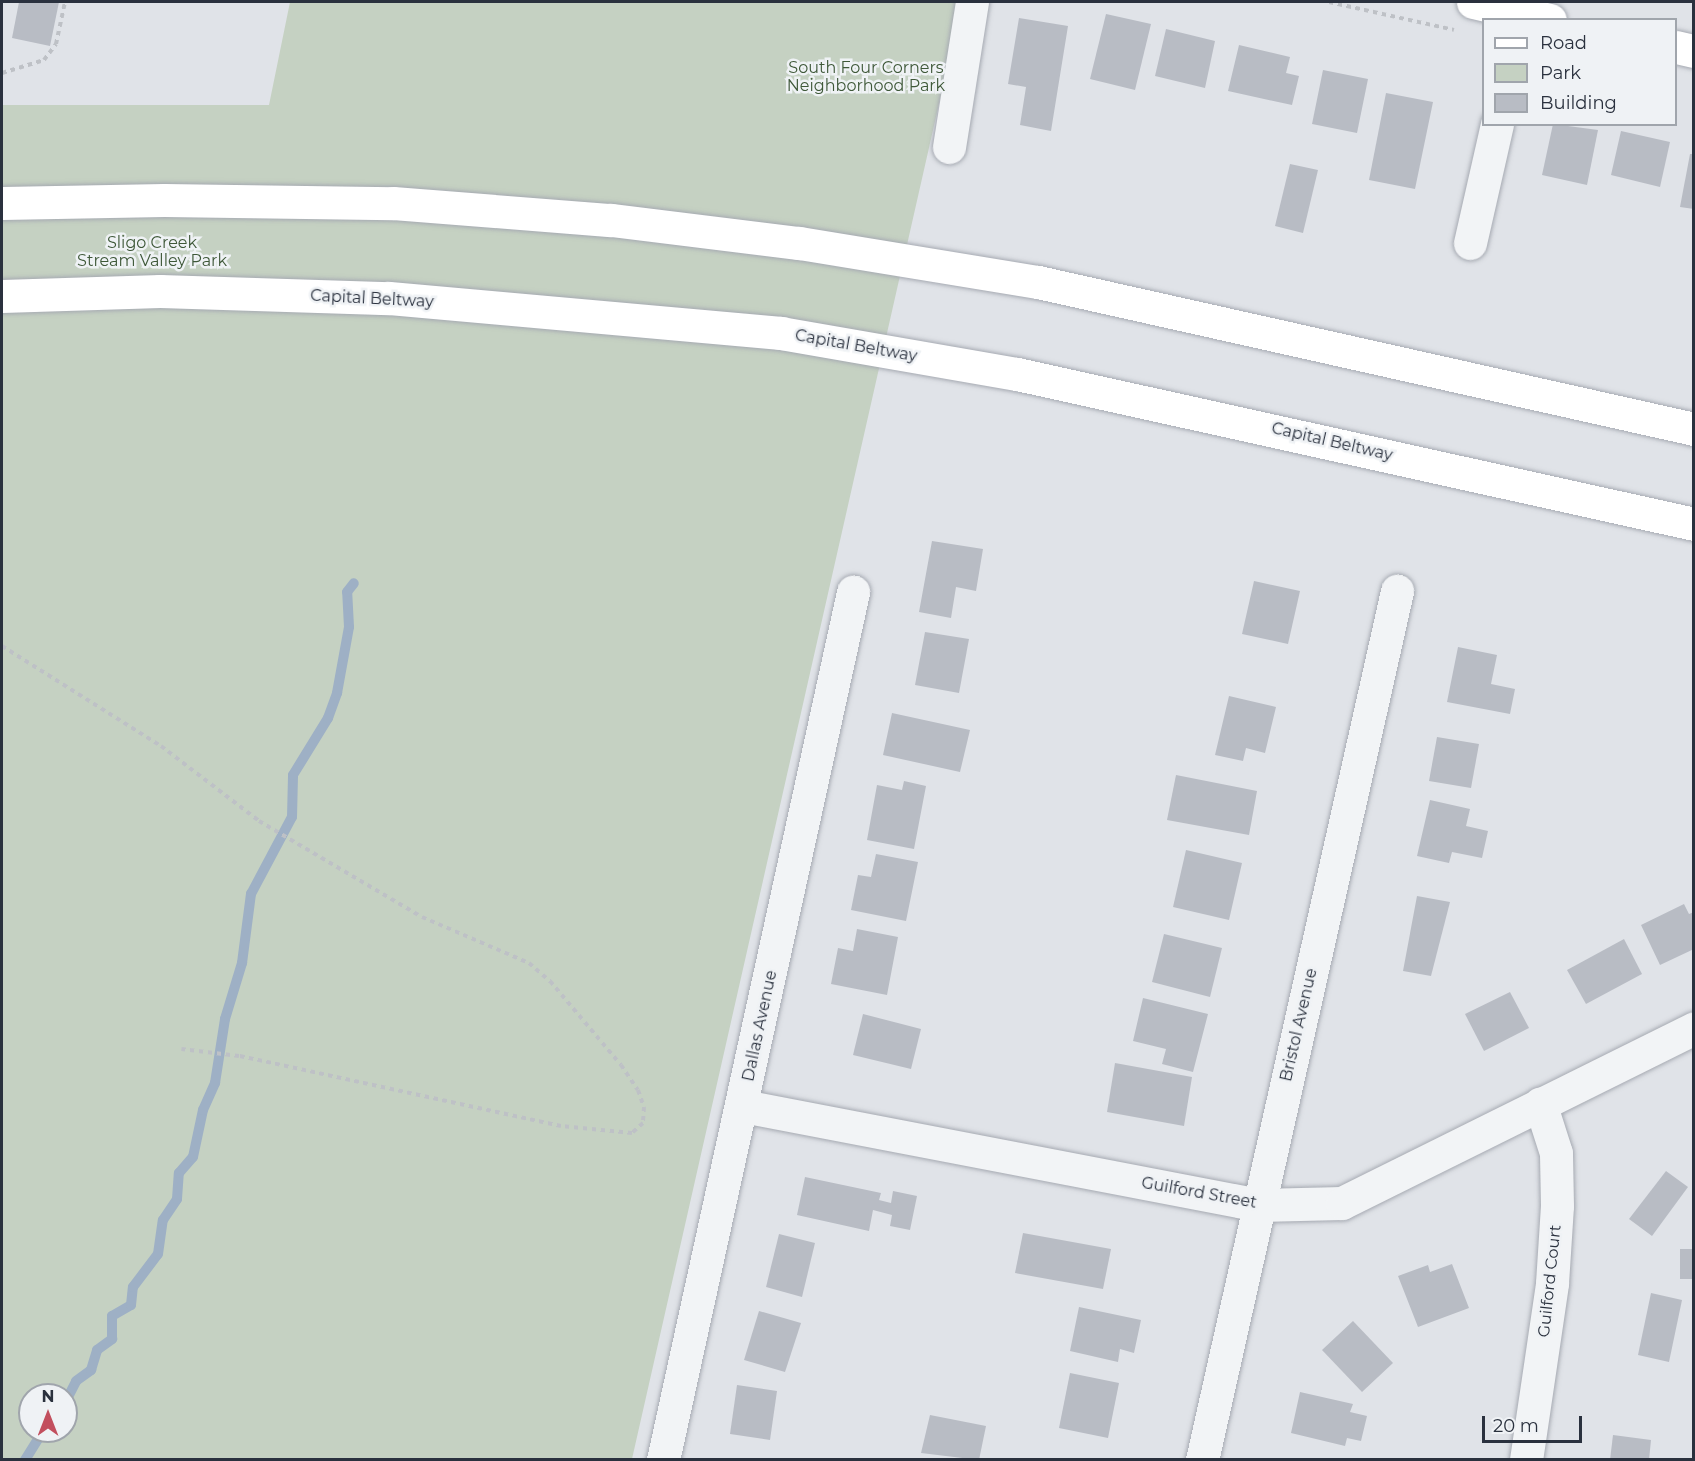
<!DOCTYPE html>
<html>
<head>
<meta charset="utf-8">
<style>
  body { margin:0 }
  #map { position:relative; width:1695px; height:1461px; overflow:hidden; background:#e0e3e8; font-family:Montserrat,sans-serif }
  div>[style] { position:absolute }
  .green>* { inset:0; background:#c5d1c2 }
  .stream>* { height:10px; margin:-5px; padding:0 5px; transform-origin:5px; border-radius:5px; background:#9eb0c5 }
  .building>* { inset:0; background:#b8bcc4 }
  .path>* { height:4px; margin-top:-2px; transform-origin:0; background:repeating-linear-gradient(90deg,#bec1c6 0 4.5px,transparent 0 9px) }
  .roads { filter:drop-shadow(0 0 2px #a6aab2) drop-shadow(0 0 2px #a6aab2) }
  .street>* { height:33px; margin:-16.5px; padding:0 16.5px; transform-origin:16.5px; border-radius:16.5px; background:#f2f4f6 }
  .secondary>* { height:33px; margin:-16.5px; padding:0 16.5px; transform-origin:16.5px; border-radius:16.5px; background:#fff }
  .highway>* { height:33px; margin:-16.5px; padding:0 16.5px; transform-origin:16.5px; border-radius:16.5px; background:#fff }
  span { translate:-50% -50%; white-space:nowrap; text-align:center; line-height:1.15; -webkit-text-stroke:5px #eff2f5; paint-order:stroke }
  .park-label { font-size:16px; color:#3e5838 }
  .street-label { font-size:16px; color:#2a313e }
  .frame { position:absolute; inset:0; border:3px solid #2a313e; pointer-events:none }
  .legend { position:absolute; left:1482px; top:18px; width:195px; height:108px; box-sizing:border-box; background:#eff2f5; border:2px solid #a0a5ac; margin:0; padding:8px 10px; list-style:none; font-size:18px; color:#2a313e }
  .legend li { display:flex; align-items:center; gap:12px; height:30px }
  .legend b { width:30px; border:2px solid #a0a5ac }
  .north { position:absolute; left:18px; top:1383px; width:60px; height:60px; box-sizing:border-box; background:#eff2f5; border:2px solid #a0a5ac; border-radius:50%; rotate:0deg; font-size:16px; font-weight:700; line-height:24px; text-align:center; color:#2a313e }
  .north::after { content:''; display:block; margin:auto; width:21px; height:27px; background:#c24f5e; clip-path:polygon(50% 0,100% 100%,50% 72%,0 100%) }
  .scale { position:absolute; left:1482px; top:1416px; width:100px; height:27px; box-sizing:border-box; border:3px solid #2a313e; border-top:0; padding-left:8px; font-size:18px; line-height:21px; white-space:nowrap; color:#2a313e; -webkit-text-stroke:4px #eff2f5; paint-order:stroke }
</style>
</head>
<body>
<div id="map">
  <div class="green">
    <i style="clip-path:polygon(evenodd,290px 2px,962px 2px,632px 1459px,2px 1459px,2px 105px,269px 105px,290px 2px,30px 1395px,66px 1395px,66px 1431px,30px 1431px,30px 1395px)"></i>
  </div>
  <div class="stream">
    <i style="left:66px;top:1401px;width:22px;rotate:-63deg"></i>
    <i style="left:76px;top:1381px;width:19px;rotate:-36deg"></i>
    <i style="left:91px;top:1370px;width:21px;rotate:-73deg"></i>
    <i style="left:97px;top:1350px;width:19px;rotate:-36deg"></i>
    <i style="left:112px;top:1339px;width:23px;rotate:-90deg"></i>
    <i style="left:112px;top:1316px;width:22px;rotate:-30deg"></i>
    <i style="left:131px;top:1305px;width:18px;rotate:-84deg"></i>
    <i style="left:133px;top:1287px;width:41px;rotate:-52.9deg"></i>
    <i style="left:158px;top:1254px;width:34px;rotate:-82deg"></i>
    <i style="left:163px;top:1220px;width:25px;rotate:-56deg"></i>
    <i style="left:177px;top:1199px;width:26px;rotate:-86deg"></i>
    <i style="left:179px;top:1173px;width:21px;rotate:-49deg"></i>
    <i style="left:193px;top:1157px;width:48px;rotate:-78deg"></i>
    <i style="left:203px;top:1110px;width:30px;rotate:-66deg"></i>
    <i style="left:215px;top:1083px;width:65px;rotate:-81.1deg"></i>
    <i style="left:225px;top:1019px;width:59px;rotate:-73.1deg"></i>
    <i style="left:242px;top:963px;width:70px;rotate:-82.6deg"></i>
    <i style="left:251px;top:894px;width:87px;rotate:-62deg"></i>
    <i style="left:292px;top:817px;width:42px;rotate:-88.6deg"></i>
    <i style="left:293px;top:775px;width:67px;rotate:-58.4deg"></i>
    <i style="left:328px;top:718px;width:27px;rotate:-70deg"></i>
    <i style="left:337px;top:693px;width:67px;rotate:-79.7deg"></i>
    <i style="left:349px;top:627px;width:35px;rotate:-93deg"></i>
    <i style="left:347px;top:592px;width:11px;rotate:-52deg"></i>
    <i style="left:25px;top:1460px;width:34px;rotate:-58deg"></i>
  </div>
  <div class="building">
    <i style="clip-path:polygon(19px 2px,59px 2px,50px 46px,12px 38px)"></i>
    <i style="clip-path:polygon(1106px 14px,1151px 24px,1135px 90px,1090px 79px)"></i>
    <i style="clip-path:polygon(1019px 18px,1068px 26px,1051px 131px,1020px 125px,1026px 87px,1008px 84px)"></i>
    <i style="clip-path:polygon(1166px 29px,1215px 41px,1205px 88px,1155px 76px)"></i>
    <i style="clip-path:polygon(1239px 45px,1290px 57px,1286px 73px,1299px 76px,1292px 105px,1228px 91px)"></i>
    <i style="clip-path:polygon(1323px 70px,1368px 79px,1357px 133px,1312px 124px)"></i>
    <i style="clip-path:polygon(1386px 93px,1433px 102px,1415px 189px,1369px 180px)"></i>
    <i style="clip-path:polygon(1553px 124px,1598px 130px,1587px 185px,1542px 175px)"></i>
    <i style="clip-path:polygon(1621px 131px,1670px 142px,1660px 187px,1611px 175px)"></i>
    <i style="clip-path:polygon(1690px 154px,1694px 154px,1694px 209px,1680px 207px)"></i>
    <i style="clip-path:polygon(1290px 164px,1318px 170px,1303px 233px,1275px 226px)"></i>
    <i style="clip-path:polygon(932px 541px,983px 549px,976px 591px,956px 587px,951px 618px,919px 612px)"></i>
    <i style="clip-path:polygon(1254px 581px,1300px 591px,1288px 644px,1242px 634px)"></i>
    <i style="clip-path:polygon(925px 632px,969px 639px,959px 693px,915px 685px)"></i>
    <i style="clip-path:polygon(1458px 647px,1497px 655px,1491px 684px,1515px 689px,1510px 714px,1447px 702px)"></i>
    <i style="clip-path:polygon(1229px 696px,1276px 707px,1265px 753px,1246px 748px,1243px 761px,1215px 755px)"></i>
    <i style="clip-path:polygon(892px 713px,970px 730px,960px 772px,883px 755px)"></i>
    <i style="clip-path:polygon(1437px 737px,1479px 744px,1471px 788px,1429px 781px)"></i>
    <i style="clip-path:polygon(1176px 775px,1257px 791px,1249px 835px,1167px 820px)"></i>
    <i style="clip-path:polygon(904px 781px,926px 786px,914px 849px,867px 840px,877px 785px,902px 790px)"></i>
    <i style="clip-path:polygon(1430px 800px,1470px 809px,1466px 826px,1488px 831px,1482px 858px,1452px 852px,1449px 863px,1417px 856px)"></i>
    <i style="clip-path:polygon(1186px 850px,1242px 863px,1229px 920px,1173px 907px)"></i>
    <i style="clip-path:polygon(876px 854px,918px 862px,906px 921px,851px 910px,858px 875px,871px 877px)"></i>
    <i style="clip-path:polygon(1417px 896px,1450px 902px,1431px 976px,1403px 971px)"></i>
    <i style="clip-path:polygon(1684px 904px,1689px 914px,1694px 912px,1694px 949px,1660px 965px,1641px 925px)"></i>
    <i style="clip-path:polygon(857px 929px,898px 937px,887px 995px,831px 984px,838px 948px,853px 951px)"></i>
    <i style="clip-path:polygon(1164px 934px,1222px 948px,1210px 997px,1152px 982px)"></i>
    <i style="clip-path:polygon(1624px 939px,1642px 974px,1586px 1004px,1567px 970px)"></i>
    <i style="clip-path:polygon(1510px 992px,1529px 1028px,1484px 1051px,1465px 1014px)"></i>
    <i style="clip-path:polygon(1143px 998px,1208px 1014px,1193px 1072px,1162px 1064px,1166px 1049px,1133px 1041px)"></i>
    <i style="clip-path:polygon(863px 1014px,921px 1029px,911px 1069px,853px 1055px)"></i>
    <i style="clip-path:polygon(1115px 1063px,1192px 1077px,1184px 1126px,1107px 1112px)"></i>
    <i style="clip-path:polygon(1666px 1171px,1688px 1187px,1652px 1236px,1629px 1219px)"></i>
    <i style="clip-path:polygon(805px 1177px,881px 1193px,879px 1200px,891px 1203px,893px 1191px,917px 1196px,910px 1230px,890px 1226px,892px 1215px,873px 1210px,869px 1231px,797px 1215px)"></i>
    <i style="clip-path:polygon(1023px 1233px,1111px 1249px,1103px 1289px,1015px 1273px)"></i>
    <i style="clip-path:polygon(779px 1234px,815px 1243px,802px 1297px,766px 1287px)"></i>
    <i style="clip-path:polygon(1680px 1249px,1694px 1249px,1694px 1279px,1680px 1279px)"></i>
    <i style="clip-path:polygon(1452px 1264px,1469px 1308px,1418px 1327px,1398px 1276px,1428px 1265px,1430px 1272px)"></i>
    <i style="clip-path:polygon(1651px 1293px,1682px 1300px,1669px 1362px,1638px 1355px)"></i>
    <i style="clip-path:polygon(1079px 1307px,1141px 1320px,1134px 1353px,1120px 1349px,1118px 1362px,1070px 1351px)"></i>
    <i style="clip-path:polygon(759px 1311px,801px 1323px,785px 1372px,744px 1360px)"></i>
    <i style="clip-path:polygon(1353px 1321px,1393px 1363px,1362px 1392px,1322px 1350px)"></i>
    <i style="clip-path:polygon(1070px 1373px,1119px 1383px,1108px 1438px,1059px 1428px)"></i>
    <i style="clip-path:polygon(737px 1385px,777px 1391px,770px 1440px,730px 1434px)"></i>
    <i style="clip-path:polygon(1300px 1392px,1353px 1404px,1350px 1412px,1367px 1416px,1361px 1441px,1347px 1438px,1345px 1446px,1291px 1433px)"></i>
    <i style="clip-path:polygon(930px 1415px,986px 1426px,979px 1460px,921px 1453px)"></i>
    <i style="clip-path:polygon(1613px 1435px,1651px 1440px,1649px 1460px,1610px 1460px)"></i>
  </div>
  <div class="path">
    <i style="left:1329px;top:2px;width:128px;rotate:12.6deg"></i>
    <i style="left:2px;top:73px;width:44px;rotate:-17.2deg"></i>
    <i style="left:44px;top:60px;width:20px;rotate:-53deg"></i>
    <i style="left:56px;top:44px;width:43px;rotate:-77.9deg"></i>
    <i style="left:2px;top:646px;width:188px;rotate:32.2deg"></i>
    <i style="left:161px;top:746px;width:123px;rotate:37.4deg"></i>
    <i style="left:259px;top:821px;width:189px;rotate:30.5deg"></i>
    <i style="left:422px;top:917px;width:116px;rotate:23.3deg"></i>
    <i style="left:529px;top:963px;width:28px;rotate:41deg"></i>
    <i style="left:550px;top:981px;width:110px;rotate:49.8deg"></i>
    <i style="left:621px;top:1065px;width:30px;rotate:56deg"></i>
    <i style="left:638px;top:1090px;width:18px;rotate:71deg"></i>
    <i style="left:644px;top:1107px;width:16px;rotate:94deg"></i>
    <i style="left:643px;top:1123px;width:15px;rotate:138deg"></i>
    <i style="left:632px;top:1133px;width:71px;rotate:-174.4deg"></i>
    <i style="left:561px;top:1126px;width:330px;rotate:-167.7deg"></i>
    <i style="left:239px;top:1056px;width:58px;rotate:-173.1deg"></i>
  </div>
  <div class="roads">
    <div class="street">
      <i style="left:949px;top:147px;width:147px;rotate:-81deg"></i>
      <i style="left:1470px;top:243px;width:122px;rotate:-77.2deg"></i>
      <i style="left:743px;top:1106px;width:525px;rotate:10.86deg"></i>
      <i style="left:1259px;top:1205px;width:83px;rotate:-1.4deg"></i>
      <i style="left:1342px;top:1203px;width:393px;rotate:-26.4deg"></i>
      <i style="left:663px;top:1460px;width:889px;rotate:-77.65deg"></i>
      <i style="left:1202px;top:1460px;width:891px;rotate:-77.35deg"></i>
      <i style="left:1526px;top:1460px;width:179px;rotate:-81.6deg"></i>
      <i style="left:1552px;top:1283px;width:77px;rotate:-86.3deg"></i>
      <i style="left:1557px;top:1206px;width:53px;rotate:-91.1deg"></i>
      <i style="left:1556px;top:1153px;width:52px;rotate:-107.7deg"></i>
    </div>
    <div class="secondary">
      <i style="left:1473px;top:2px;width:79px;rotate:13.2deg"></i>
      <i style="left:1676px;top:47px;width:18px;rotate:13deg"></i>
    </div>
    <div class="highway">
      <i style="left:2px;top:203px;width:162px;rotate:-1.1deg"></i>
      <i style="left:164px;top:200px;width:229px;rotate:0.8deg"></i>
      <i style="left:393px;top:203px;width:219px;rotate:4.5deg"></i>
      <i style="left:611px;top:220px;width:189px;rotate:7deg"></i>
      <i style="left:799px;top:243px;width:242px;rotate:9.3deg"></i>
      <i style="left:1038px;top:282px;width:672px;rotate:12.63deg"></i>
      <i style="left:2px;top:296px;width:158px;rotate:-1.8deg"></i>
      <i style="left:160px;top:291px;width:229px;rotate:1.8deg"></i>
      <i style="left:389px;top:298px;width:394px;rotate:5.1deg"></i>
      <i style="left:781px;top:333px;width:240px;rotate:9.9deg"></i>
      <i style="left:1017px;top:374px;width:693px;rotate:12.49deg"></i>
    </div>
  </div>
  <div class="park-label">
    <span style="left:866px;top:77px">South Four Corners<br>Neighborhood Park</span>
    <span style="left:152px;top:252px">Sligo Creek<br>Stream Valley Park</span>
  </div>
  <div class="street-label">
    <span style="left:372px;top:299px;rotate:3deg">Capital Beltway</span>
    <span style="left:856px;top:346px;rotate:10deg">Capital Beltway</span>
    <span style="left:1332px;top:442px;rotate:13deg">Capital Beltway</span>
    <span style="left:1299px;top:1025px;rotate:-77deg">Bristol Avenue</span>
    <span style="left:760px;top:1026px;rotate:-78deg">Dallas Avenue</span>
    <span style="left:1199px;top:1193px;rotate:10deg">Guilford Street</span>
    <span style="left:1550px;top:1281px;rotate:-84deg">Guilford Court</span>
  </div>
  <div class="frame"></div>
  <ul class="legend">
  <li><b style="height:8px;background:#fff"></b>Road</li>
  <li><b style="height:16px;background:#c5d1c2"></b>Park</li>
  <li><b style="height:16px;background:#b8bcc4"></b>Building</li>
  </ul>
  <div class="north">N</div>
  <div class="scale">20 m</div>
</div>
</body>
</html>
